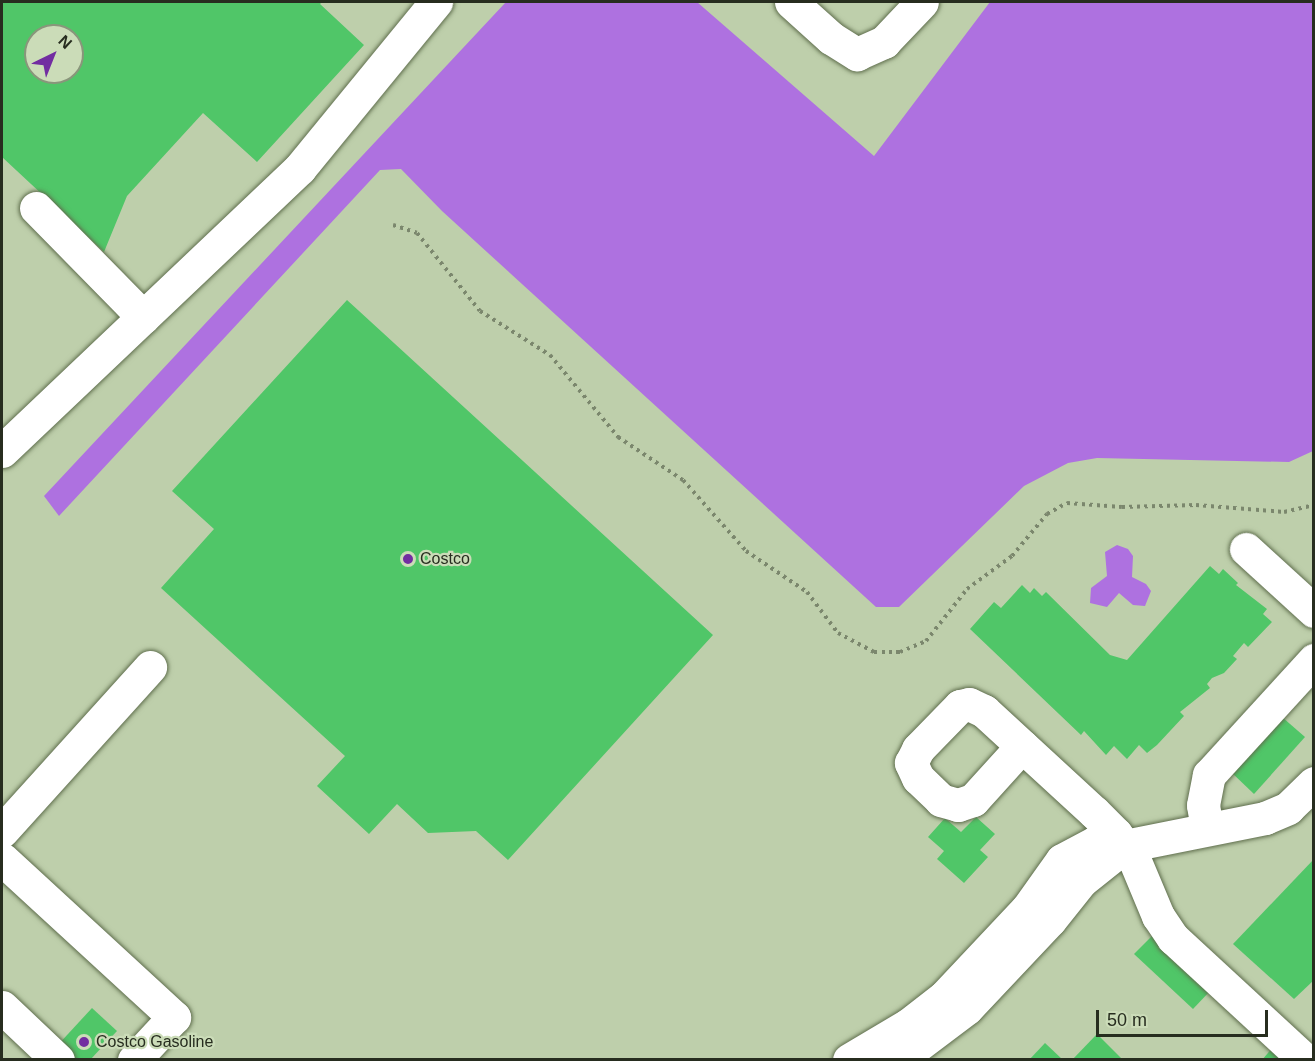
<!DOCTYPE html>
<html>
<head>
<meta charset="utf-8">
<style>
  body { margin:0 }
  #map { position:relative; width:1315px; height:1061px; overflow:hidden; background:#becfab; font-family:Arial,sans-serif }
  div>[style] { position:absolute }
  .water>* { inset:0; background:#ae71e0 }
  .building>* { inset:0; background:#50c668 }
  .path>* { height:4px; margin-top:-2px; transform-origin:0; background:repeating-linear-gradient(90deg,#7b876d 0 3px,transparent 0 7.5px) }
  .roads { filter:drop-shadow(0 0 2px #5f6e4d) drop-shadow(0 0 2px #5f6e4d) }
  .minor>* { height:33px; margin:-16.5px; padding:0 16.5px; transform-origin:16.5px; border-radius:16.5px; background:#fff }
  .dots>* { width:16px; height:16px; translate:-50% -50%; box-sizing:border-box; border:3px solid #cbdcb8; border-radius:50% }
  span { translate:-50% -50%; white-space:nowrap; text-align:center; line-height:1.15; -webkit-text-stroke:4.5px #cbdcb8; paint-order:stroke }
  .poi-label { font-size:16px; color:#272d1f }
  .left { translate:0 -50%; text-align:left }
  .frame { position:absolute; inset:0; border:3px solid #272d1f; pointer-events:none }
  .north { position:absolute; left:24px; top:24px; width:60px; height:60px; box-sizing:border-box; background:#cbdcb8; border:2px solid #89967b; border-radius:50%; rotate:43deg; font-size:16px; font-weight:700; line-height:24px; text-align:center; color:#272d1f }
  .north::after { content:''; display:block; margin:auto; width:21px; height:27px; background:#722da1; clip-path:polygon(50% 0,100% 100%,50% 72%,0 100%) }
  .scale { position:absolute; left:1096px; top:1010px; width:172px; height:27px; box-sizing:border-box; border:3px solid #272d1f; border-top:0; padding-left:8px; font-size:18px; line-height:21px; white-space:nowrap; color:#272d1f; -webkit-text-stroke:4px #cbdcb8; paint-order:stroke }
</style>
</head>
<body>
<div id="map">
  <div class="water">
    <i style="clip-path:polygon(506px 2px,697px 2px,874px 156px,990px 2px,1313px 2px,1313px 451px,1289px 462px,1097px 458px,1068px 463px,1024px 486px,899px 607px,876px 607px,442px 211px,401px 169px,380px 170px,59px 516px,44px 496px)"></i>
    <i style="clip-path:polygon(1117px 545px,1128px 549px,1133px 556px,1132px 577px,1146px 584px,1151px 591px,1145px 606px,1133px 605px,1119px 593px,1107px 607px,1090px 603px,1091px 588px,1107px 576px,1105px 552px)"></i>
  </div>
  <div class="building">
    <i style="clip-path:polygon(evenodd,2px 2px,322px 2px,320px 4px,364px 45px,257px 162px,203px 113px,127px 196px,104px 252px,2px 157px,2px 2px,36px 36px,72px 36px,72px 72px,36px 72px,36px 36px)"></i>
    <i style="clip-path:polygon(347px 300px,713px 635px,508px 860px,476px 831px,428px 833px,397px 804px,369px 834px,317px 786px,345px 756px,161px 588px,214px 529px,172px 491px)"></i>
    <i style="clip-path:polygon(1210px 566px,1219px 574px,1223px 569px,1238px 583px,1236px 585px,1267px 609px,1263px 614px,1272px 622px,1248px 647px,1244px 643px,1233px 656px,1237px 659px,1224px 673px,1212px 678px,1207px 684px,1210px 688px,1180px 712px,1184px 716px,1157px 745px,1147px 753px,1139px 745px,1127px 759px,1114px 746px,1106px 755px,1084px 731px,1081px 735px,970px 629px,994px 602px,1001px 608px,1022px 585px,1030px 593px,1034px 588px,1042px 596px,1046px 592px,1110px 655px,1127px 660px)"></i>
    <i style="clip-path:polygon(1282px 717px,1305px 737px,1254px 794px,1231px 772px)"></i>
    <i style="clip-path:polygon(976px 817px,995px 834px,980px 850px,988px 857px,964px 883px,937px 859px,944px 851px,928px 837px,945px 818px,961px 832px)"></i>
    <i style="clip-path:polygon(1314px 859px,1314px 980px,1294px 999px,1233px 944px)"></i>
    <i style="clip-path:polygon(1152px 936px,1211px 990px,1193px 1009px,1134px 954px)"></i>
    <i style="clip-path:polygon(92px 1008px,117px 1031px,90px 1060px,44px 1060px)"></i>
    <i style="clip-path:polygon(1097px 1034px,1123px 1060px,1072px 1060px)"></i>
    <i style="clip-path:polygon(1045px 1043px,1063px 1060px,1029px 1060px)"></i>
    <i style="clip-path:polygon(1273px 1047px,1287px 1060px,1262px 1060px)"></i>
  </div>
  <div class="path">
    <i style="left:393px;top:225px;width:25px;rotate:18deg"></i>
    <i style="left:417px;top:233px;width:100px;rotate:51.1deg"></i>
    <i style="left:480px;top:311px;width:83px;rotate:32.2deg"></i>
    <i style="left:550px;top:355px;width:107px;rotate:50.3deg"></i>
    <i style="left:618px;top:437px;width:78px;rotate:33.5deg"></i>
    <i style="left:683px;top:480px;width:95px;rotate:48.4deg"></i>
    <i style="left:746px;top:551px;width:73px;rotate:33.9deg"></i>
    <i style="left:807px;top:592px;width:51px;rotate:52.9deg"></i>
    <i style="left:838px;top:633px;width:41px;rotate:27.8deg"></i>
    <i style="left:874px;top:652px;width:26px"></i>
    <i style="left:900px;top:652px;width:28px;rotate:-23deg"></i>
    <i style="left:926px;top:641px;width:66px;rotate:-51.7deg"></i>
    <i style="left:967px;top:589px;width:56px;rotate:-36.3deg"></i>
    <i style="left:1012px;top:556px;width:55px;rotate:-50.2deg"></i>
    <i style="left:1047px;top:514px;width:23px;rotate:-29deg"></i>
    <i style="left:1067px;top:503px;width:55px;rotate:4.2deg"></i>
    <i style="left:1122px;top:507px;width:74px;rotate:-1.5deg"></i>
    <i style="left:1196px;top:505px;width:88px;rotate:4.5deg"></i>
    <i style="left:1284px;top:512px;width:31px;rotate:-13deg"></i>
  </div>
  <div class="roads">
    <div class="minor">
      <i style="left:791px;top:2px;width:54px;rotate:42deg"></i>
      <i style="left:831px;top:38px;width:31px;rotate:32deg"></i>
      <i style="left:857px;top:54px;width:30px;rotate:-24deg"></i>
      <i style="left:884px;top:42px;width:55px;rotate:-46.5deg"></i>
      <i style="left:36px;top:208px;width:153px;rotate:45.5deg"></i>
      <i style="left:2px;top:451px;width:411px;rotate:-43.5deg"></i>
      <i style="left:300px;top:168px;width:215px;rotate:-50.7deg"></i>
      <i style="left:1246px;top:549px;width:92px;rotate:42.4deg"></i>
      <i style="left:1022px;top:746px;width:73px;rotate:132.2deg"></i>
      <i style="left:973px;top:800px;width:16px;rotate:162deg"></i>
      <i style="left:958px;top:805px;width:18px;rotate:-164deg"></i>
      <i style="left:941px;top:800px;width:32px;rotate:-136deg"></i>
      <i style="left:918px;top:778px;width:17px;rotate:-115deg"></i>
      <i style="left:911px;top:763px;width:16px;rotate:-63deg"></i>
      <i style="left:918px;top:749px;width:60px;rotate:-45.7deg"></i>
      <i style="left:960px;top:706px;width:9px;rotate:-13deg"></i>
      <i style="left:969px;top:704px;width:17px;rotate:25deg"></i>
      <i style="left:984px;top:711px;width:149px;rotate:42.6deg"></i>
      <i style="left:1094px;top:812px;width:31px;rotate:45deg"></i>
      <i style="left:1116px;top:834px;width:33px;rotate:55deg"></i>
      <i style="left:1135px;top:861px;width:60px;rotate:67.3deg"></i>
      <i style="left:1158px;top:916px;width:27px;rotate:56deg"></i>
      <i style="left:1173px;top:938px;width:180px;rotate:42.7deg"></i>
      <i style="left:1207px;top:828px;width:23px;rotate:-100deg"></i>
      <i style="left:1203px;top:805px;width:31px;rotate:-79deg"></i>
      <i style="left:1209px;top:775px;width:156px;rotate:-47.6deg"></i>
      <i style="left:2px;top:831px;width:221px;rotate:-47.9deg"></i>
      <i style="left:2px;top:859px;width:234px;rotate:42.6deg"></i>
      <i style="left:174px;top:1017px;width:59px;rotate:132.9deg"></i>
      <i style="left:2px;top:1007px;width:77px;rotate:43.4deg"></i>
      <i style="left:849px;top:1060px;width:69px;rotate:-30.7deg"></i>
      <i style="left:908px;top:1025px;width:46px;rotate:-37.9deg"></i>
      <i style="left:944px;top:997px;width:121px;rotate:-46.7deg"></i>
      <i style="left:1027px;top:909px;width:60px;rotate:-54.5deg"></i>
      <i style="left:1062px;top:860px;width:40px;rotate:-28deg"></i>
      <i style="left:1097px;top:841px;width:28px;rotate:10deg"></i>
      <i style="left:898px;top:1060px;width:86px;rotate:-37deg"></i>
      <i style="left:967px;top:1008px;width:121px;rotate:-46.7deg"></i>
      <i style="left:1050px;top:920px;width:50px;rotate:-51.5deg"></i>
      <i style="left:1081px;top:881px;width:56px;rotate:-38.5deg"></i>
      <i style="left:1125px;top:846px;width:143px;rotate:-11.3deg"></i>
      <i style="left:1265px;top:818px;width:25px;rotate:-23deg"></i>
      <i style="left:1288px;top:808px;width:36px;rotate:-44deg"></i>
    </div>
  </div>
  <div class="dots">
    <i style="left:408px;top:559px;background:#722da1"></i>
    <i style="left:84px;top:1042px;background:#722da1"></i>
  </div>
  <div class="poi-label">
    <span class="left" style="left:420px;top:559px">Costco</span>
    <span class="left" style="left:96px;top:1042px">Costco Gasoline</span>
  </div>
  <div class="frame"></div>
  <div class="north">N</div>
  <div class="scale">50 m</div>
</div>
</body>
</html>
